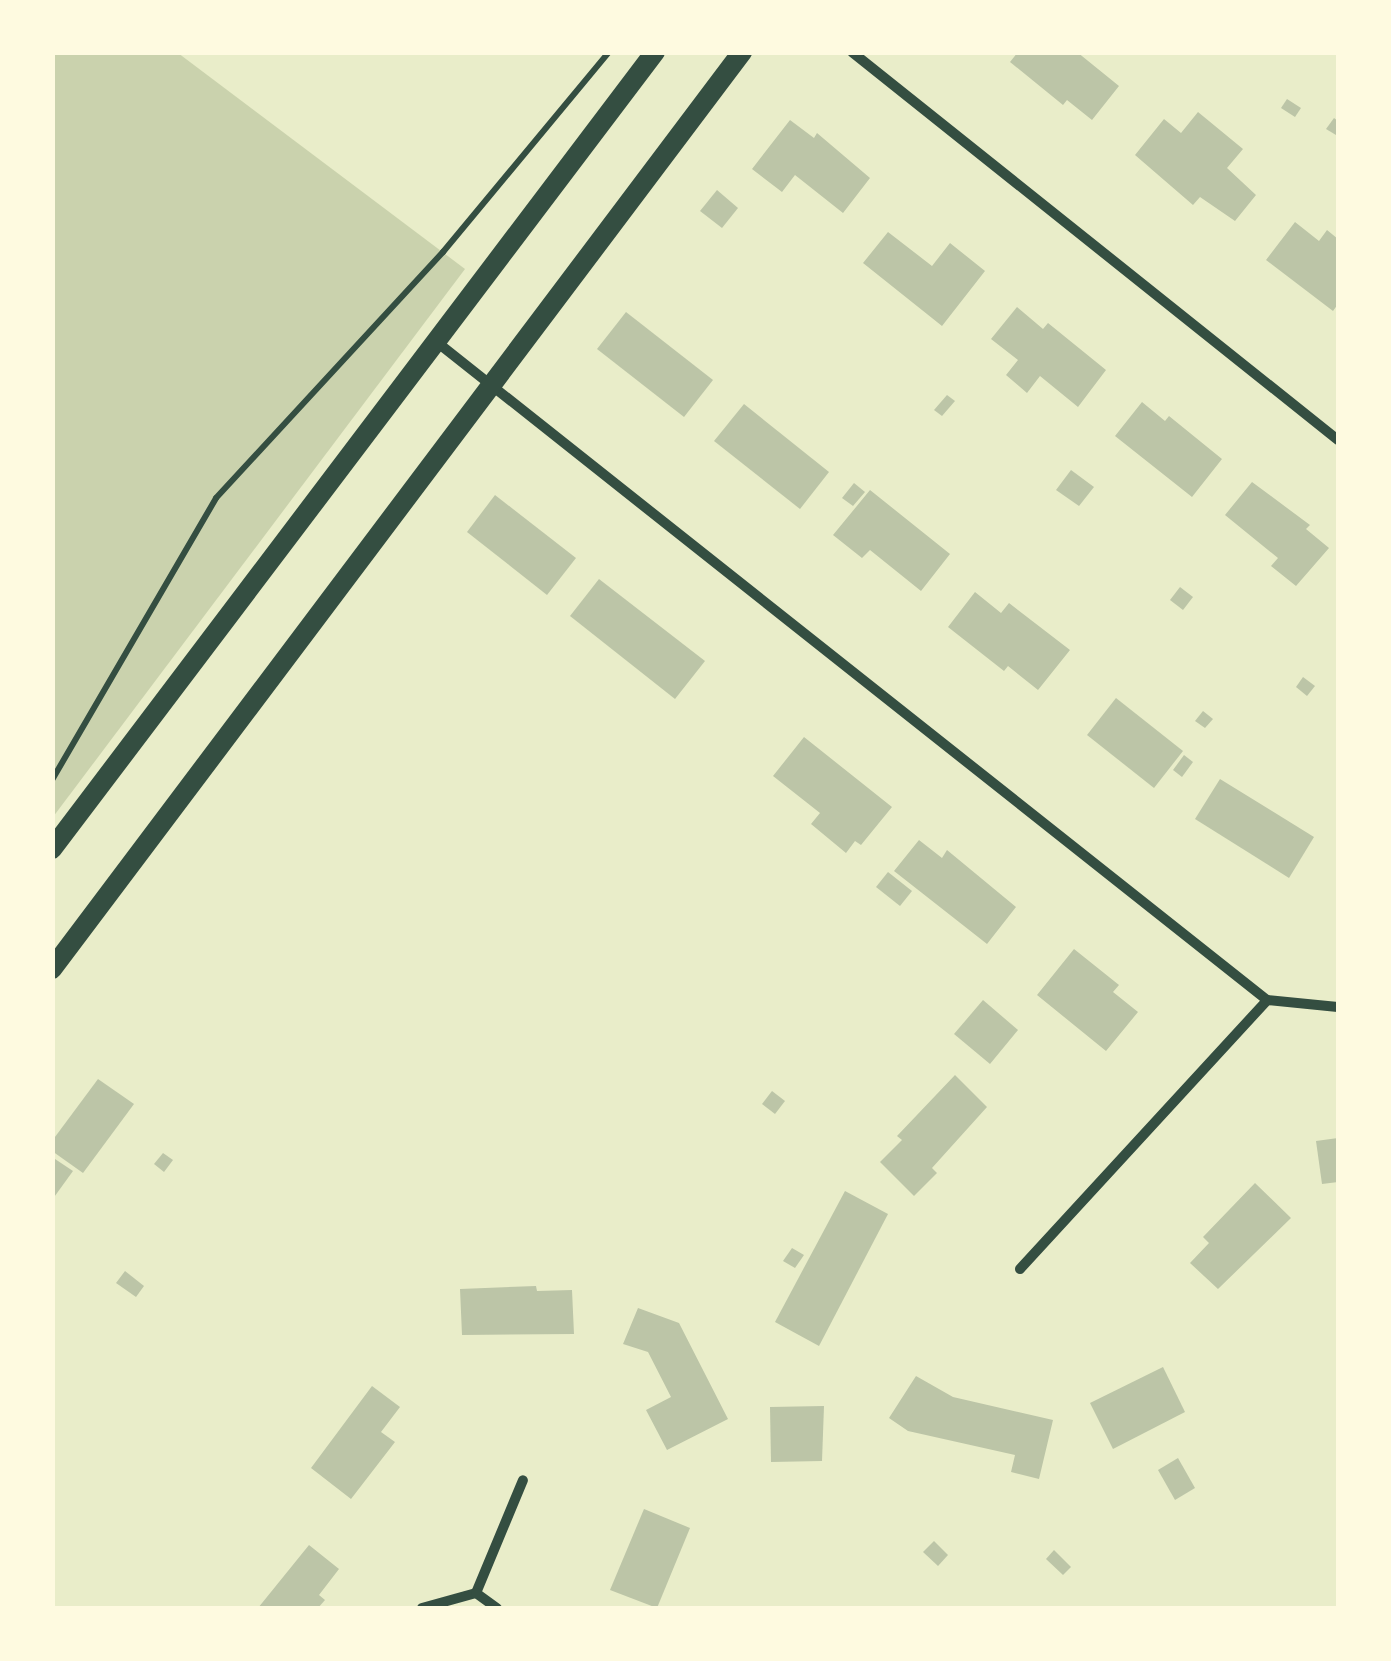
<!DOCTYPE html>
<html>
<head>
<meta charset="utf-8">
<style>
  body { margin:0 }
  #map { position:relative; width:1391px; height:1661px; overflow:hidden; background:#e9edc9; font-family:Merriweather,serif }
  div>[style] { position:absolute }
  .green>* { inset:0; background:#cad2ad }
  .building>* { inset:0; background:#bcc5a7 }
  .path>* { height:6px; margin:-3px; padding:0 3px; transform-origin:3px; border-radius:3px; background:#344e41 }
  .minor>* { height:10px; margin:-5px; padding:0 5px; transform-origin:5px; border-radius:5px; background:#344e41 }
  .secondary>* { height:20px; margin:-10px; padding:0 10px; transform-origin:10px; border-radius:10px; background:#344e41 }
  span { translate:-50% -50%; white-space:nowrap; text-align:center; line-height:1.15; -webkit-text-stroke:10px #fefae0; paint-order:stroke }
  .frame { position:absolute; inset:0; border:55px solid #fefae0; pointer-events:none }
</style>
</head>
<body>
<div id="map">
  <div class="green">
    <i style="clip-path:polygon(53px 53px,178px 53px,465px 269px,53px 817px)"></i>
  </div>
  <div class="building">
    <i style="clip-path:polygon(1018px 52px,1077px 52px,1119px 86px,1092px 120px,1067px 100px,1063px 105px,1010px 62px)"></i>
    <i style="clip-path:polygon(1287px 99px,1301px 108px,1295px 117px,1281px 108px)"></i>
    <i style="clip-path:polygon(1198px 112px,1243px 149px,1227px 168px,1256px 195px,1235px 221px,1200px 197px,1193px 205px,1135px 155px,1164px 119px,1181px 133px)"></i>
    <i style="clip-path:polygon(1334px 118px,1338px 121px,1336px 135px,1326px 129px)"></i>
    <i style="clip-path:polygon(790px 120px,814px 138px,817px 133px,870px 178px,843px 213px,795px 175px,782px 192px,752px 169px)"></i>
    <i style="clip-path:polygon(717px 190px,738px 208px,722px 228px,700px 211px)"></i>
    <i style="clip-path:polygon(1295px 222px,1319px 241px,1327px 230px,1338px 239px,1338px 304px,1333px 311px,1266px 260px)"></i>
    <i style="clip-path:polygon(888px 232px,932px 266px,950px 243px,985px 271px,942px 326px,863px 263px)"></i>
    <i style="clip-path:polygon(1017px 307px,1043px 329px,1048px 323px,1106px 370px,1078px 407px,1040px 376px,1027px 393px,1006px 375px,1018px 360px,991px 339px)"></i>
    <i style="clip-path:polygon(626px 312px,713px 380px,684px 417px,597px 349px)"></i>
    <i style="clip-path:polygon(947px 395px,955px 401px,942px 416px,934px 410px)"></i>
    <i style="clip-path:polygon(1142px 402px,1165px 421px,1169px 416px,1222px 459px,1192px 497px,1115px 436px)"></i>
    <i style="clip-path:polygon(744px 404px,829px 472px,800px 509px,714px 441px)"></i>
    <i style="clip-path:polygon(1071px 470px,1094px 487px,1079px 506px,1056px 490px)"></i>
    <i style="clip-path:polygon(1252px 482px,1310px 525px,1306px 529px,1329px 548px,1296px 586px,1271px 566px,1278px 558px,1225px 515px)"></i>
    <i style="clip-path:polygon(854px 483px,865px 492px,853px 506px,842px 498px)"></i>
    <i style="clip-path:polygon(870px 490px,950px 554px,921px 591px,870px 550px,862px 558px,833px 535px)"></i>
    <i style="clip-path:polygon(495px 495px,576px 558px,547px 595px,467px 532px)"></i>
    <i style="clip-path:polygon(599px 579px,705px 661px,675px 699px,570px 616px)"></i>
    <i style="clip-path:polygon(1180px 587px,1193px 597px,1183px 610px,1170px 600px)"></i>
    <i style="clip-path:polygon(975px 592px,1001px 613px,1009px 603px,1070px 650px,1038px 690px,1008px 666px,1004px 671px,948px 627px)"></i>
    <i style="clip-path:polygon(1303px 677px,1315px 686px,1307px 696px,1296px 687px)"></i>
    <i style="clip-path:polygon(1116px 698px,1183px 751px,1154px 788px,1087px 735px)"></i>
    <i style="clip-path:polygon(1203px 711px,1213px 719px,1205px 728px,1195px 721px)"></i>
    <i style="clip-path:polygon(804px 737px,892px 807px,861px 845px,855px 841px,846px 853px,811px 824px,820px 813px,773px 776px)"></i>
    <i style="clip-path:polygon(1184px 755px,1193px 762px,1182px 777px,1173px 770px)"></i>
    <i style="clip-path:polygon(1220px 779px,1314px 837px,1289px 878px,1195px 819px)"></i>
    <i style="clip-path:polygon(919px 840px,942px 858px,947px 850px,1016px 907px,987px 944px,894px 871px)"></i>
    <i style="clip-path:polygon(888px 872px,912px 891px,900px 906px,876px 887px)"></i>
    <i style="clip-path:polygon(1074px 949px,1119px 985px,1113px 992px,1138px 1012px,1106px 1051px,1037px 995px)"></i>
    <i style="clip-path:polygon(983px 1000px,1018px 1030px,990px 1064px,954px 1034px)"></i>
    <i style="clip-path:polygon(955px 1075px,987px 1107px,932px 1168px,937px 1173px,914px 1196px,880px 1162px,902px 1140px,897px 1136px)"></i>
    <i style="clip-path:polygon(98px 1079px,134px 1104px,83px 1173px,52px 1151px,52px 1141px)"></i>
    <i style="clip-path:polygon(772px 1091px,785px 1101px,775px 1114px,762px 1104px)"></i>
    <i style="clip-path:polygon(1338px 1138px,1338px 1182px,1322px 1184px,1316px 1141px)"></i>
    <i style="clip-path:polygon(163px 1153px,173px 1160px,164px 1172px,154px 1164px)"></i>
    <i style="clip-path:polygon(52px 1157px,73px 1171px,52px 1200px)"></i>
    <i style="clip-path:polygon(1255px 1183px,1291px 1218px,1218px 1289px,1190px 1263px,1209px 1243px,1203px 1237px)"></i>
    <i style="clip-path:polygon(845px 1191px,888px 1214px,819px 1346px,775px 1322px)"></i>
    <i style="clip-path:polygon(792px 1248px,804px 1255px,795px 1268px,783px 1261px)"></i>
    <i style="clip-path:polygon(125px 1271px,144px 1286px,136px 1297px,116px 1283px)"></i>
    <i style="clip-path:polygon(536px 1286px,537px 1291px,572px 1290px,574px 1334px,462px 1335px,460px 1289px)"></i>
    <i style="clip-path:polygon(638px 1308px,679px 1323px,728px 1419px,667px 1450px,646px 1410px,671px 1397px,648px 1352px,623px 1344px)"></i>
    <i style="clip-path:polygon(1163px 1367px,1185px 1412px,1113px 1449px,1090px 1403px)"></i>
    <i style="clip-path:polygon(916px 1376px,953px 1397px,1053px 1420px,1039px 1479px,1011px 1472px,1015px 1455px,908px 1431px,889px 1418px)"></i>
    <i style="clip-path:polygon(372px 1386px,400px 1407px,381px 1432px,395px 1442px,351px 1499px,311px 1468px)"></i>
    <i style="clip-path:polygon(824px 1406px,822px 1461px,771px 1462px,770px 1407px)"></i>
    <i style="clip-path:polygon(1178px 1458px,1195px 1488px,1175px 1500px,1158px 1470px)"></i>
    <i style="clip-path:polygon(644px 1509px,690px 1528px,657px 1608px,610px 1590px)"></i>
    <i style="clip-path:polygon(934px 1541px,948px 1555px,938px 1566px,923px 1552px)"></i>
    <i style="clip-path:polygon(309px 1545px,339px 1569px,319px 1595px,325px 1600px,318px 1608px,258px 1608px)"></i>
    <i style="clip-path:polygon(1054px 1550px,1071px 1567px,1063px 1575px,1046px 1559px)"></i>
  </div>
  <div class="path">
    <i style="left:52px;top:780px;width:326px;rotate:-59.8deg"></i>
    <i style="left:216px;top:498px;width:335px;rotate:-47.3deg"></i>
    <i style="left:443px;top:252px;width:260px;rotate:-50.3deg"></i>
  </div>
  <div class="minor">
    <i style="left:852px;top:52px;width:622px;rotate:38.6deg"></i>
    <i style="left:438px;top:343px;width:1058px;rotate:38.4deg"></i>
    <i style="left:1267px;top:1000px;width:71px;rotate:5.6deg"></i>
    <i style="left:1020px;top:1269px;width:365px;rotate:-47.4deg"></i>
    <i style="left:476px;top:1593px;width:122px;rotate:-67.4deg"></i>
    <i style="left:422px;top:1608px;width:56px;rotate:-15.5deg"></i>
    <i style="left:476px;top:1593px;width:26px;rotate:36deg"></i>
  </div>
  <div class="secondary">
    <i style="left:52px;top:849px;width:999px;rotate:-52.89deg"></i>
    <i style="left:52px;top:969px;width:1148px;rotate:-53.04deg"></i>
  </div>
  <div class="frame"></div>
</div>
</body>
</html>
